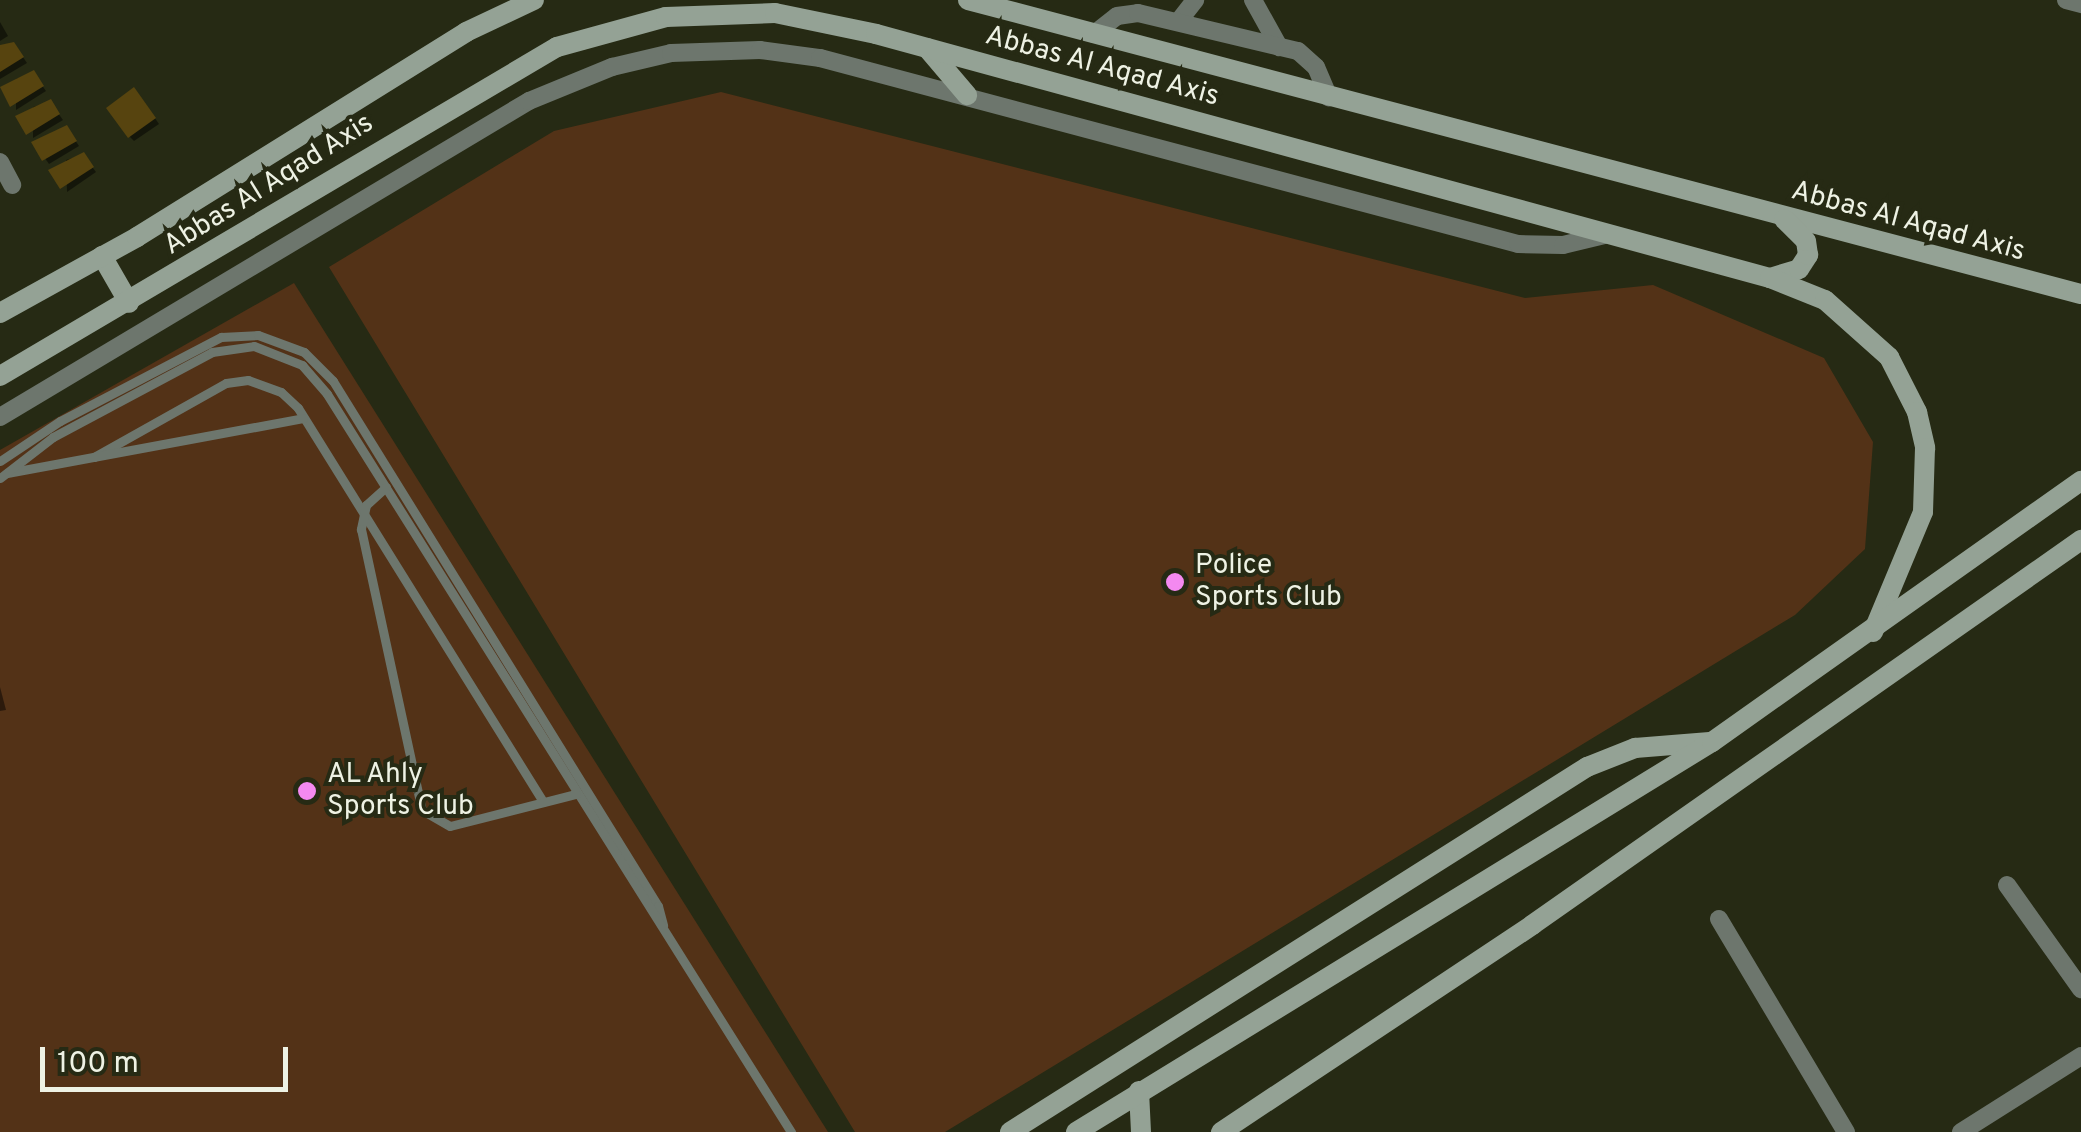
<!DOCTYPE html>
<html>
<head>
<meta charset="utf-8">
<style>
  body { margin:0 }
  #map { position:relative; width:2081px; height:1132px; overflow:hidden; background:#262a14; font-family:Overpass,sans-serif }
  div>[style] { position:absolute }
  .green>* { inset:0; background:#533217 }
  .shadow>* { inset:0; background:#0007 }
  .building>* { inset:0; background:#57440f }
  .lane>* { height:9px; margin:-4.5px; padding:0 4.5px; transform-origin:4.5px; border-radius:4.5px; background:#6d766d }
  .street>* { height:18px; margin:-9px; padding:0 9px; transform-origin:9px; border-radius:9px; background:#6d766d }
  .secondary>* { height:20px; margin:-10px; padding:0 10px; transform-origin:10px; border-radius:10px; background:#94a295 }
  .dots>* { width:28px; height:28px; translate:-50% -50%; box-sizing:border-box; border:5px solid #262a14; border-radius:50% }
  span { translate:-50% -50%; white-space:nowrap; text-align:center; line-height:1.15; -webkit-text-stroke:8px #262a14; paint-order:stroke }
  .street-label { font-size:28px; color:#eef2e4 }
  .poi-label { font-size:28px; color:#eef2e4 }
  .left { translate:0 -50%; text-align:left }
  .scale { position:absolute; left:40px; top:1047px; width:248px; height:45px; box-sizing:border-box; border:5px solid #eef2e4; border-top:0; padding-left:12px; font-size:30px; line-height:35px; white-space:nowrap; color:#eef2e4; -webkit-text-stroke:8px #262a14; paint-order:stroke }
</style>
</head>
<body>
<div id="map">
  <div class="green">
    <i style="clip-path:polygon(721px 92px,1525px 298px,1653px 285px,1824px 358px,1873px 442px,1865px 549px,1795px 615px,945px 1132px,855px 1132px,329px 267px,554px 131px)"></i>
    <i style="clip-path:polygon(294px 283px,828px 1132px,0 1132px,0 450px)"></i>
  </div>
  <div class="shadow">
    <i style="clip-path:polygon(0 22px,8px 36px,0 41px)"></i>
    <i style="clip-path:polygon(0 49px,18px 50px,27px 63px,0 79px)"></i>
    <i style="clip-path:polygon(33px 73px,46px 91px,16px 110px,16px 79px)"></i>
    <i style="clip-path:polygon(139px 95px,159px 124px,134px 141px,130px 137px)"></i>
    <i style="clip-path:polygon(50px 102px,63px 120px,33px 138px,33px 107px)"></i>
    <i style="clip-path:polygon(67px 128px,79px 146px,49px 164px,35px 144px)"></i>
    <i style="clip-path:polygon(83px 155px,96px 172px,67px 192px,66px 160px)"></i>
    <i style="clip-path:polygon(0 687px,6px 710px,0 711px)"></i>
  </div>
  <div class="building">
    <i style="clip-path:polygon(14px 42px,24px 57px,0 72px,0 45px)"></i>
    <i style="clip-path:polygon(34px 70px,44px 86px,10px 107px,0 87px)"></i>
    <i style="clip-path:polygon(134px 87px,156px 118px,128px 138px,106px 108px)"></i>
    <i style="clip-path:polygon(51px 99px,60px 114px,26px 135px,15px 116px)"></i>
    <i style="clip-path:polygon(67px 125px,77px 141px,42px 161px,31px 142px)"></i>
    <i style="clip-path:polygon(84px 152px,94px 167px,60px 189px,48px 170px)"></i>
  </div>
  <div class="lane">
    <i style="left:94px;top:457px;width:151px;rotate:-29.3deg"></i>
    <i style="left:226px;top:383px;width:22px;rotate:-8deg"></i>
    <i style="left:248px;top:380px;width:35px;rotate:20deg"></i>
    <i style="left:281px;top:392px;width:23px;rotate:43deg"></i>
    <i style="left:298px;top:408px;width:464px;rotate:58.1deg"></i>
    <i style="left:0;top:461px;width:72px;rotate:-33.7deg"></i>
    <i style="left:60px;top:421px;width:182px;rotate:-27.6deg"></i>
    <i style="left:221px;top:337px;width:37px;rotate:-3deg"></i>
    <i style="left:258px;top:335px;width:49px;rotate:20.3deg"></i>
    <i style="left:304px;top:352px;width:41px;rotate:45deg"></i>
    <i style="left:333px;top:381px;width:617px;rotate:58.24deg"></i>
    <i style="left:658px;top:906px;width:20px;rotate:75deg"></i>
    <i style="left:7px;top:473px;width:301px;rotate:-10.5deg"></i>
    <i style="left:0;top:478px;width:67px;rotate:-37.7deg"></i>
    <i style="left:53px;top:437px;width:180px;rotate:-28.1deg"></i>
    <i style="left:212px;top:352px;width:42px;rotate:-8.1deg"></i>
    <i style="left:254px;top:346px;width:52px;rotate:21.6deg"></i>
    <i style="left:302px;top:365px;width:38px;rotate:49deg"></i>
    <i style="left:327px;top:394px;width:872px;rotate:57.84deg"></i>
    <i style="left:386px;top:487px;width:27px;rotate:138deg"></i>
    <i style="left:366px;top:505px;width:25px;rotate:102deg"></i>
    <i style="left:361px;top:529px;width:288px;rotate:77.8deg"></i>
    <i style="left:422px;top:810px;width:32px;rotate:30deg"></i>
    <i style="left:450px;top:826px;width:130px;rotate:-14.3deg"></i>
  </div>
  <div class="street">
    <i style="left:1253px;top:0;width:54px;rotate:61deg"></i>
    <i style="left:2066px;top:0;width:16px;rotate:15deg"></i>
    <i style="left:1178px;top:22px;width:28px;rotate:-52deg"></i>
    <i style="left:1094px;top:34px;width:29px;rotate:-38deg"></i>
    <i style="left:1117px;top:16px;width:21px;rotate:-8deg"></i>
    <i style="left:1138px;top:13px;width:164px;rotate:13.4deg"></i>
    <i style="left:1298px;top:51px;width:24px;rotate:42deg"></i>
    <i style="left:1316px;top:67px;width:33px;rotate:67deg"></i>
    <i style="left:0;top:162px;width:26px;rotate:62deg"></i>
    <i style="left:0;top:417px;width:616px;rotate:-30.85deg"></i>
    <i style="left:529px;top:101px;width:90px;rotate:-22.3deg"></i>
    <i style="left:612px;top:67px;width:61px;rotate:-13.3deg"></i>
    <i style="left:671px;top:53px;width:89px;rotate:-1.9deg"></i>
    <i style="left:760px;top:50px;width:61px;rotate:7.6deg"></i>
    <i style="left:820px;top:58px;width:722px;rotate:14.92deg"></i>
    <i style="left:1518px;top:244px;width:45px;rotate:1.3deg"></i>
    <i style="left:1563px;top:245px;width:47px;rotate:-13.4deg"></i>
    <i style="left:2007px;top:885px;width:128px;rotate:54.6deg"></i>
    <i style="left:1719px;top:919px;width:248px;rotate:59.2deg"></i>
    <i style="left:1961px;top:1132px;width:142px;rotate:-32.3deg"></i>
  </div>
  <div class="secondary">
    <i style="left:968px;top:0;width:1151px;rotate:14.8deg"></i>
    <i style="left:927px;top:48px;width:62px;rotate:49.6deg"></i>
    <i style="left:102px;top:256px;width:54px;rotate:60.1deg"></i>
    <i style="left:1770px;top:278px;width:30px;rotate:-17deg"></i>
    <i style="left:1799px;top:269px;width:17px;rotate:-57deg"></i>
    <i style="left:1808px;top:255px;width:14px;rotate:-98deg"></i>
    <i style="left:1806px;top:241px;width:31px;rotate:-135deg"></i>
    <i style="left:0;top:313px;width:157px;rotate:-29deg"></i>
    <i style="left:137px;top:237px;width:388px;rotate:-31.9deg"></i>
    <i style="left:466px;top:32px;width:75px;rotate:-25.2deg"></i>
    <i style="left:0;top:376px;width:647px;rotate:-30.57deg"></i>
    <i style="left:557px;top:47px;width:113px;rotate:-15.4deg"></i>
    <i style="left:666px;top:17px;width:109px;rotate:-2.1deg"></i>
    <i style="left:775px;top:13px;width:103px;rotate:11.7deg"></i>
    <i style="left:876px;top:34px;width:927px;rotate:15.27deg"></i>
    <i style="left:1770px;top:278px;width:59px;rotate:21.8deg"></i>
    <i style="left:1825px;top:300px;width:86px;rotate:41.7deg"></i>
    <i style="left:1889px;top:357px;width:62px;rotate:63deg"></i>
    <i style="left:1917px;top:412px;width:37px;rotate:77deg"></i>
    <i style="left:1925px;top:448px;width:64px;rotate:91.8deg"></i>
    <i style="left:1923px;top:512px;width:130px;rotate:112.6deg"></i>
    <i style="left:1139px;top:1091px;width:41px;rotate:87.2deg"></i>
    <i style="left:1010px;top:1132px;width:683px;rotate:-32.32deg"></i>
    <i style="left:1587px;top:767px;width:52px;rotate:-21.6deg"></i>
    <i style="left:1635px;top:748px;width:75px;rotate:-4.6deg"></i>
    <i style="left:1076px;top:1132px;width:746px;rotate:-31.52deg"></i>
    <i style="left:1712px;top:742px;width:452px;rotate:-35.3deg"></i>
    <i style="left:1221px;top:1132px;width:374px;rotate:-33.6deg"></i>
    <i style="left:1532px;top:925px;width:671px;rotate:-35.04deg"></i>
  </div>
  <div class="dots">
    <i style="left:1175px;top:582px;background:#f489f0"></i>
    <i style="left:307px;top:791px;background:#f489f0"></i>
  </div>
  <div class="street-label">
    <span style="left:1102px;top:67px;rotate:15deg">Abbas Al Aqad Axis</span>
    <span style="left:269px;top:185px;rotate:-32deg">Abbas Al Aqad Axis</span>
    <span style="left:1908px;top:222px;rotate:15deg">Abbas Al Aqad Axis</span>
  </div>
  <div class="poi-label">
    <span class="left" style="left:1195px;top:582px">Police<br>Sports Club</span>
    <span class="left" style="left:327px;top:791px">AL Ahly<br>Sports Club</span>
  </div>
  <div class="scale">100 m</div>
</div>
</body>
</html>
